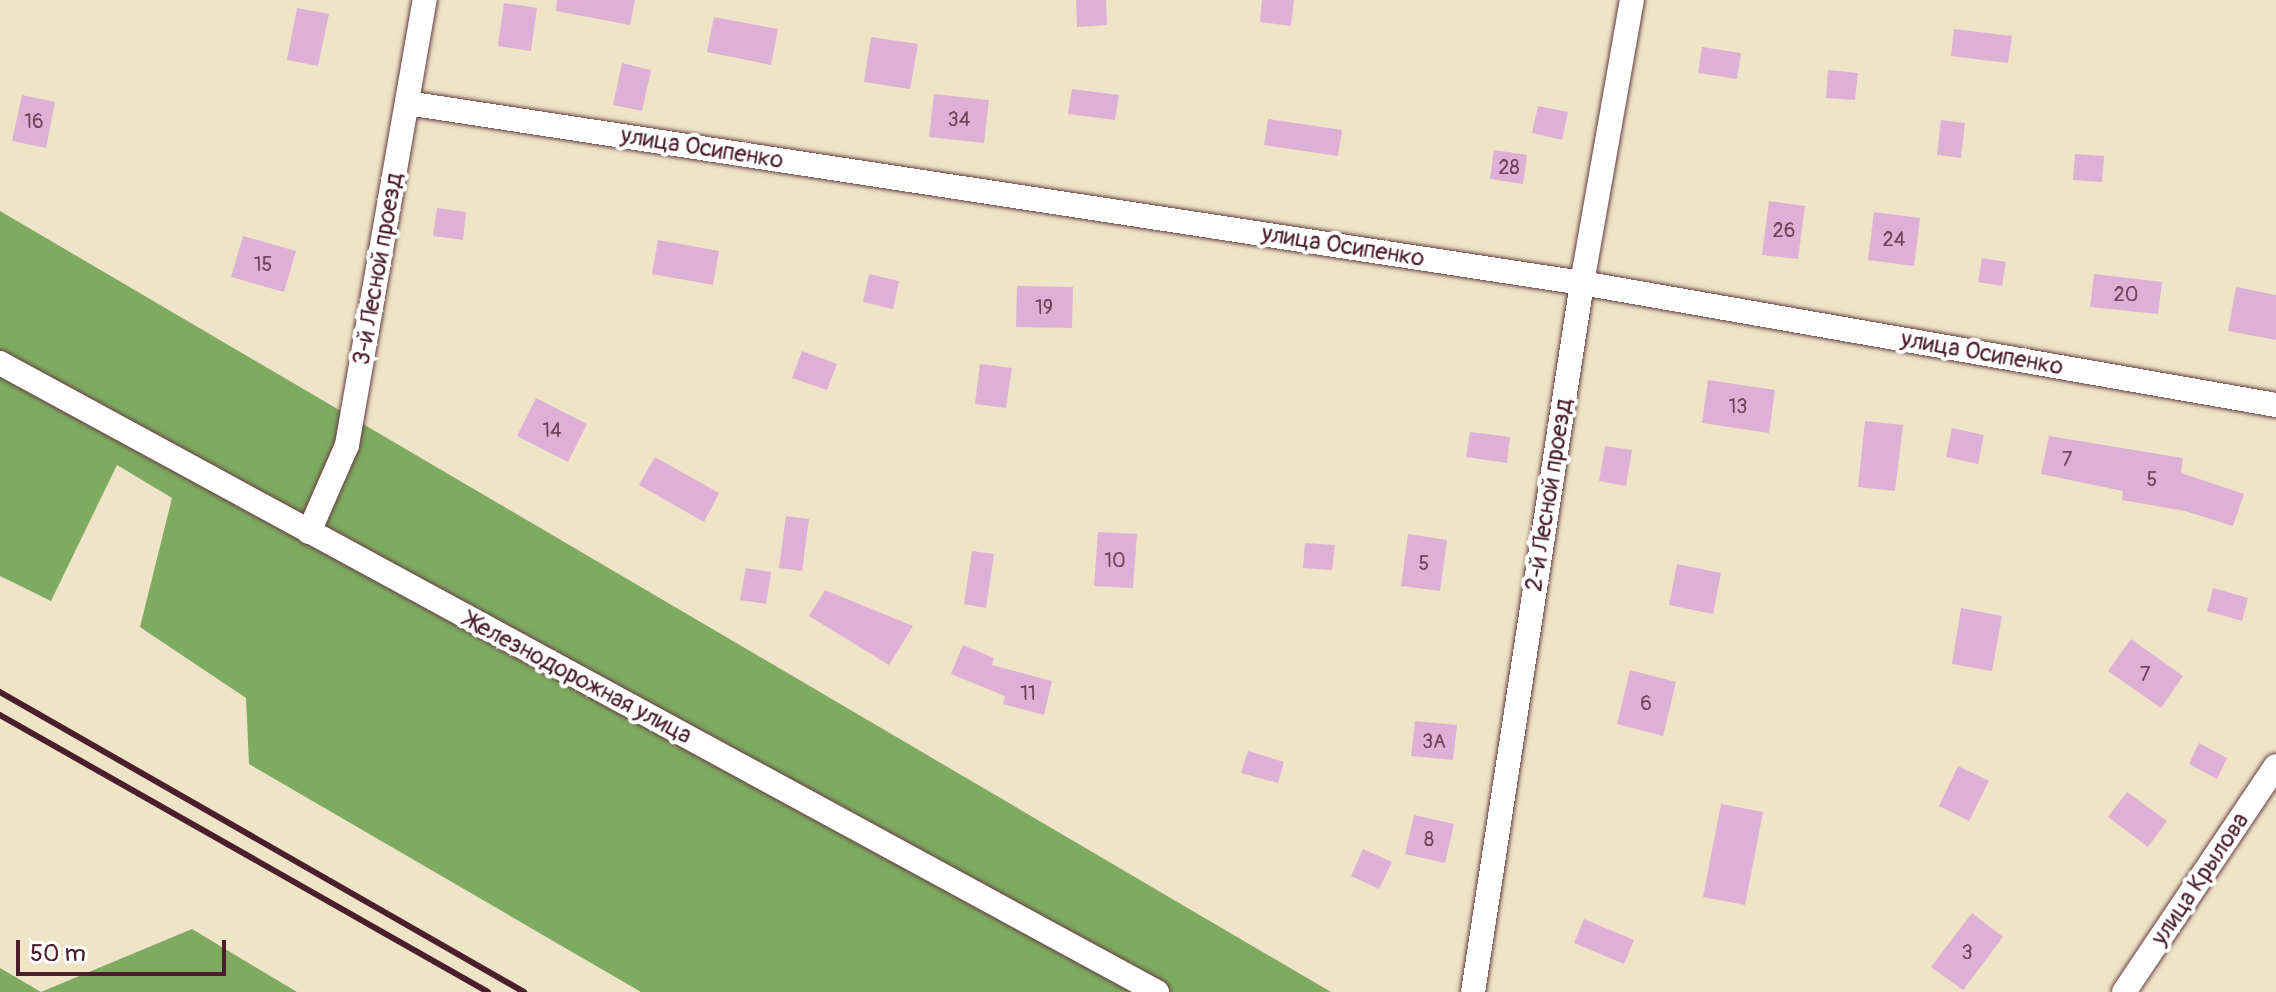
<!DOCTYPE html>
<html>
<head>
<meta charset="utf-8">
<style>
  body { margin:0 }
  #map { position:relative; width:2276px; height:992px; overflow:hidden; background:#efe4c7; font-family:Pangolin,sans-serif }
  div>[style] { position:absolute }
  .forest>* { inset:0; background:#7faa62 }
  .building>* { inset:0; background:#dfb0d6 }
  .roads { filter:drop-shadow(0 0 2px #633d42) drop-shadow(0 0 2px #633d42) }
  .street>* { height:24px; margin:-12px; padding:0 12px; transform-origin:12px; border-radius:12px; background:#fff }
  .rail>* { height:6px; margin:-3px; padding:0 3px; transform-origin:3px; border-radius:3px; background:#4a1f2b }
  span { translate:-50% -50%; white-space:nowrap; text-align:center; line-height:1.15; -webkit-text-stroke:8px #fff; paint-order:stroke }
  .number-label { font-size:20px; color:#6f4356 }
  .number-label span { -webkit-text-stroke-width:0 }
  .street-label { font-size:24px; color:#4a1f2b }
  .scale { position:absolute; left:16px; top:940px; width:210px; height:36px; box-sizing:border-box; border:4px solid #4a1f2b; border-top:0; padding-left:10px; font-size:24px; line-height:28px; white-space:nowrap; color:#4a1f2b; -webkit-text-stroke:6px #fff; paint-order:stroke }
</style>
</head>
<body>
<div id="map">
  <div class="forest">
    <i style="clip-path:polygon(0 211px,1331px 992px,641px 992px,249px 764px,246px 698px,140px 627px,172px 498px,117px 465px,51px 601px,0 576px)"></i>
    <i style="clip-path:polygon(192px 929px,297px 992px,0 992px,0 968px,41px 992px)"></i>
  </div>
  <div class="building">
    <i style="clip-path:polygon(557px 0,635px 0,630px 25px,556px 11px)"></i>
    <i style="clip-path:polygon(1076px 0,1106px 0,1107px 25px,1077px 27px)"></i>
    <i style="clip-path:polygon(1262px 0,1294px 0,1291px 26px,1260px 22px)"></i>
    <i style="clip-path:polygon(504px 3px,537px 8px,531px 51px,498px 46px)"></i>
    <i style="clip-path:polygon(297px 8px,329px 14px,318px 66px,287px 60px)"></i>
    <i style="clip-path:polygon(714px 17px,778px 29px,771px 65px,707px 52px)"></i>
    <i style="clip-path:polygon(1954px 29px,2012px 36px,2008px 63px,1951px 56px)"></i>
    <i style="clip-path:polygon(871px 37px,918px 44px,910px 89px,864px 82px)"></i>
    <i style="clip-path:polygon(1702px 47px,1741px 53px,1737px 79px,1698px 73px)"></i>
    <i style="clip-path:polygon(622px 63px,651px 70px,642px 111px,613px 105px)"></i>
    <i style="clip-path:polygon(1828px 70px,1858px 73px,1855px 100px,1826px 98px)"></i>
    <i style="clip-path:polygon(1072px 89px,1119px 95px,1115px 120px,1068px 114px)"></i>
    <i style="clip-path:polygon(934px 94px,989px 100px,984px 143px,929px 137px)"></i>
    <i style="clip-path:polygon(22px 95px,55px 102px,46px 148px,12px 141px)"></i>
    <i style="clip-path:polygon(1538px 106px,1568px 112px,1562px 140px,1532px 133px)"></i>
    <i style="clip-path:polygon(1268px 119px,1342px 130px,1338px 156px,1264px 145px)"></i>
    <i style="clip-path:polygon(1941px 120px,1965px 123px,1961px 158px,1937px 155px)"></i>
    <i style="clip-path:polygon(1494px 150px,1527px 155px,1523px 184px,1490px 179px)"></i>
    <i style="clip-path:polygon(2075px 154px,2104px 156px,2102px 182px,2073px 180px)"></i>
    <i style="clip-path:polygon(1769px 201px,1805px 206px,1798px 259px,1762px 255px)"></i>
    <i style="clip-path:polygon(437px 208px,466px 212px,463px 240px,433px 236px)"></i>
    <i style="clip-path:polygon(1874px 212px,1920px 218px,1914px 266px,1868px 260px)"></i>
    <i style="clip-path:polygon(243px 236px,296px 251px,284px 292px,231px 277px)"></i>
    <i style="clip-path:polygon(658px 240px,719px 251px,713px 285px,652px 274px)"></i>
    <i style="clip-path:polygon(1982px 258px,2006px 262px,2002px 286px,1978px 282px)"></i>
    <i style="clip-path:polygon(869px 274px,899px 281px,893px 309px,863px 302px)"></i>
    <i style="clip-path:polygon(2094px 274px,2162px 282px,2158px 314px,2090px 307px)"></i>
    <i style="clip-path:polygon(1017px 286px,1073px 287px,1072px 328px,1016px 327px)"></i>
    <i style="clip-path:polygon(2236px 287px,2276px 295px,2276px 340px,2228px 331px)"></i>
    <i style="clip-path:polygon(802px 351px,837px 364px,827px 390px,792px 378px)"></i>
    <i style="clip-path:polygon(980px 364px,1012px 368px,1006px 408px,975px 404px)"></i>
    <i style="clip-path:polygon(1708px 380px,1775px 390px,1769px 433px,1702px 423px)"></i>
    <i style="clip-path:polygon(536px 398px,587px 424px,568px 462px,517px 436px)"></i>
    <i style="clip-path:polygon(1865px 421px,1903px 425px,1895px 491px,1858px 487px)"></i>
    <i style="clip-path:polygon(1952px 428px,1984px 435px,1978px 464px,1946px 457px)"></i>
    <i style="clip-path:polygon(1470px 432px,1510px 437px,1507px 463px,1466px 457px)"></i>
    <i style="clip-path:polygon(2049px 436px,2183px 458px,2181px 473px,2244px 494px,2233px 526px,2185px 511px,2122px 500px,2123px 491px,2041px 474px)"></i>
    <i style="clip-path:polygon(1605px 446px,1632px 450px,1626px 486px,1599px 481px)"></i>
    <i style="clip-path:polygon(655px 457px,719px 493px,704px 522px,639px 485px)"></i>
    <i style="clip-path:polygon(786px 516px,809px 519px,802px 571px,779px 568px)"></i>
    <i style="clip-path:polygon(1098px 532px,1137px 534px,1133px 588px,1094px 586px)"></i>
    <i style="clip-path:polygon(1408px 534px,1447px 540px,1440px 591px,1401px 586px)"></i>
    <i style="clip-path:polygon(1305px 543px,1335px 545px,1332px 570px,1303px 568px)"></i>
    <i style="clip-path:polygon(972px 551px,994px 554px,986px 608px,964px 604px)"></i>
    <i style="clip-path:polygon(1677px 564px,1721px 573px,1713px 614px,1669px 605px)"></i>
    <i style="clip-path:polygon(746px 568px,771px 572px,766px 604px,740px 600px)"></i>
    <i style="clip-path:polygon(2213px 588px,2248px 598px,2242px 621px,2207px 611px)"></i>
    <i style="clip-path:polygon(825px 590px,913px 626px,889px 665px,809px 616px)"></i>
    <i style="clip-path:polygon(1961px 608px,2002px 616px,1992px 671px,1952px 664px)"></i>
    <i style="clip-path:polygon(2131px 639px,2183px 676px,2161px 708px,2108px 671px)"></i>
    <i style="clip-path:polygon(963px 645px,994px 658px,992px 665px,1052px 681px,1044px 715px,1003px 704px,1005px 696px,951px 674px)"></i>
    <i style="clip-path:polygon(1630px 670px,1676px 682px,1663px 736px,1617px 724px)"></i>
    <i style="clip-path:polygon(1415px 721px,1457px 725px,1453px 760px,1411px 756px)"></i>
    <i style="clip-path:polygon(2199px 743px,2227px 758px,2217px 779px,2189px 764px)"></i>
    <i style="clip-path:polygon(1248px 751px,1284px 762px,1278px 783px,1241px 773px)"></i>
    <i style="clip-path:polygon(1958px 766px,1989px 781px,1969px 821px,1939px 806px)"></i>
    <i style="clip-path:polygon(2127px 792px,2167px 821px,2148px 847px,2108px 817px)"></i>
    <i style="clip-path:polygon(1721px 804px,1763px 812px,1745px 905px,1703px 897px)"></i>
    <i style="clip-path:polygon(1414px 815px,1454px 824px,1445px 863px,1405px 854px)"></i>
    <i style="clip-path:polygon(1363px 849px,1392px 862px,1379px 889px,1351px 876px)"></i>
    <i style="clip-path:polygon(1972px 913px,2003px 937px,1963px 990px,1931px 967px)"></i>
    <i style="clip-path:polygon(1584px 919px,1634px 940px,1624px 964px,1574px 943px)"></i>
  </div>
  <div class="roads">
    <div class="street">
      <i style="left:407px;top:103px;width:1189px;rotate:8.71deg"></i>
      <i style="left:1582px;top:283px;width:705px;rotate:9.97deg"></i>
      <i style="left:0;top:363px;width:1317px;rotate:28.53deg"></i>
      <i style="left:309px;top:532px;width:95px;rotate:-66.4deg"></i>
      <i style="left:347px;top:445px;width:452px;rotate:-80.1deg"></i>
      <i style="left:1473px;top:992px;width:717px;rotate:-81.26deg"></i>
      <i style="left:1582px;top:283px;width:287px;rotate:-80deg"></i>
      <i style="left:2124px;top:992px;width:272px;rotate:-56.1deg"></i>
    </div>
  </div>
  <div class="rail">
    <i style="left:0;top:692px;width:604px;rotate:29.79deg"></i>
    <i style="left:0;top:715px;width:561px;rotate:29.58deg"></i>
  </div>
  <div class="number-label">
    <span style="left:959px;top:119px">34</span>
    <span style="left:34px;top:121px">16</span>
    <span style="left:1509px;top:167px">28</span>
    <span style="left:1784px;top:230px">26</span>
    <span style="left:1894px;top:239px">24</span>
    <span style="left:263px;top:264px">15</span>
    <span style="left:2126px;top:294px">20</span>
    <span style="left:1044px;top:307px">19</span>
    <span style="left:1738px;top:406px">13</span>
    <span style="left:552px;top:430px">14</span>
    <span style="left:2067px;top:459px">7</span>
    <span style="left:2152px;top:479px">5</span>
    <span style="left:1115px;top:560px">10</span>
    <span style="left:1424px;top:563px">5</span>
    <span style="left:2145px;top:674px">7</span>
    <span style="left:1028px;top:693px">11</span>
    <span style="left:1646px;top:703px">6</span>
    <span style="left:1434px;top:741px">3А</span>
    <span style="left:1429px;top:839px">8</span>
    <span style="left:1967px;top:952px">3</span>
  </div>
  <div class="street-label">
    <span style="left:702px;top:148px;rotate:9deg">улица Осипенко</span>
    <span style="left:1343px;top:246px;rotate:9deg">улица Осипенко</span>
    <span style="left:378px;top:269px;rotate:-80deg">3-й Лесной проезд</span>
    <span style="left:1982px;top:353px;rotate:10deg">улица Осипенко</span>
    <span style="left:1549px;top:495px;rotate:-81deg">2-й Лесной проезд</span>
    <span style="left:578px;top:678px;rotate:28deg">Железнодорожная улица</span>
    <span style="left:2200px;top:879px;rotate:-56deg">улица Крылова</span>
  </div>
  <div class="scale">50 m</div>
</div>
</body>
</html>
